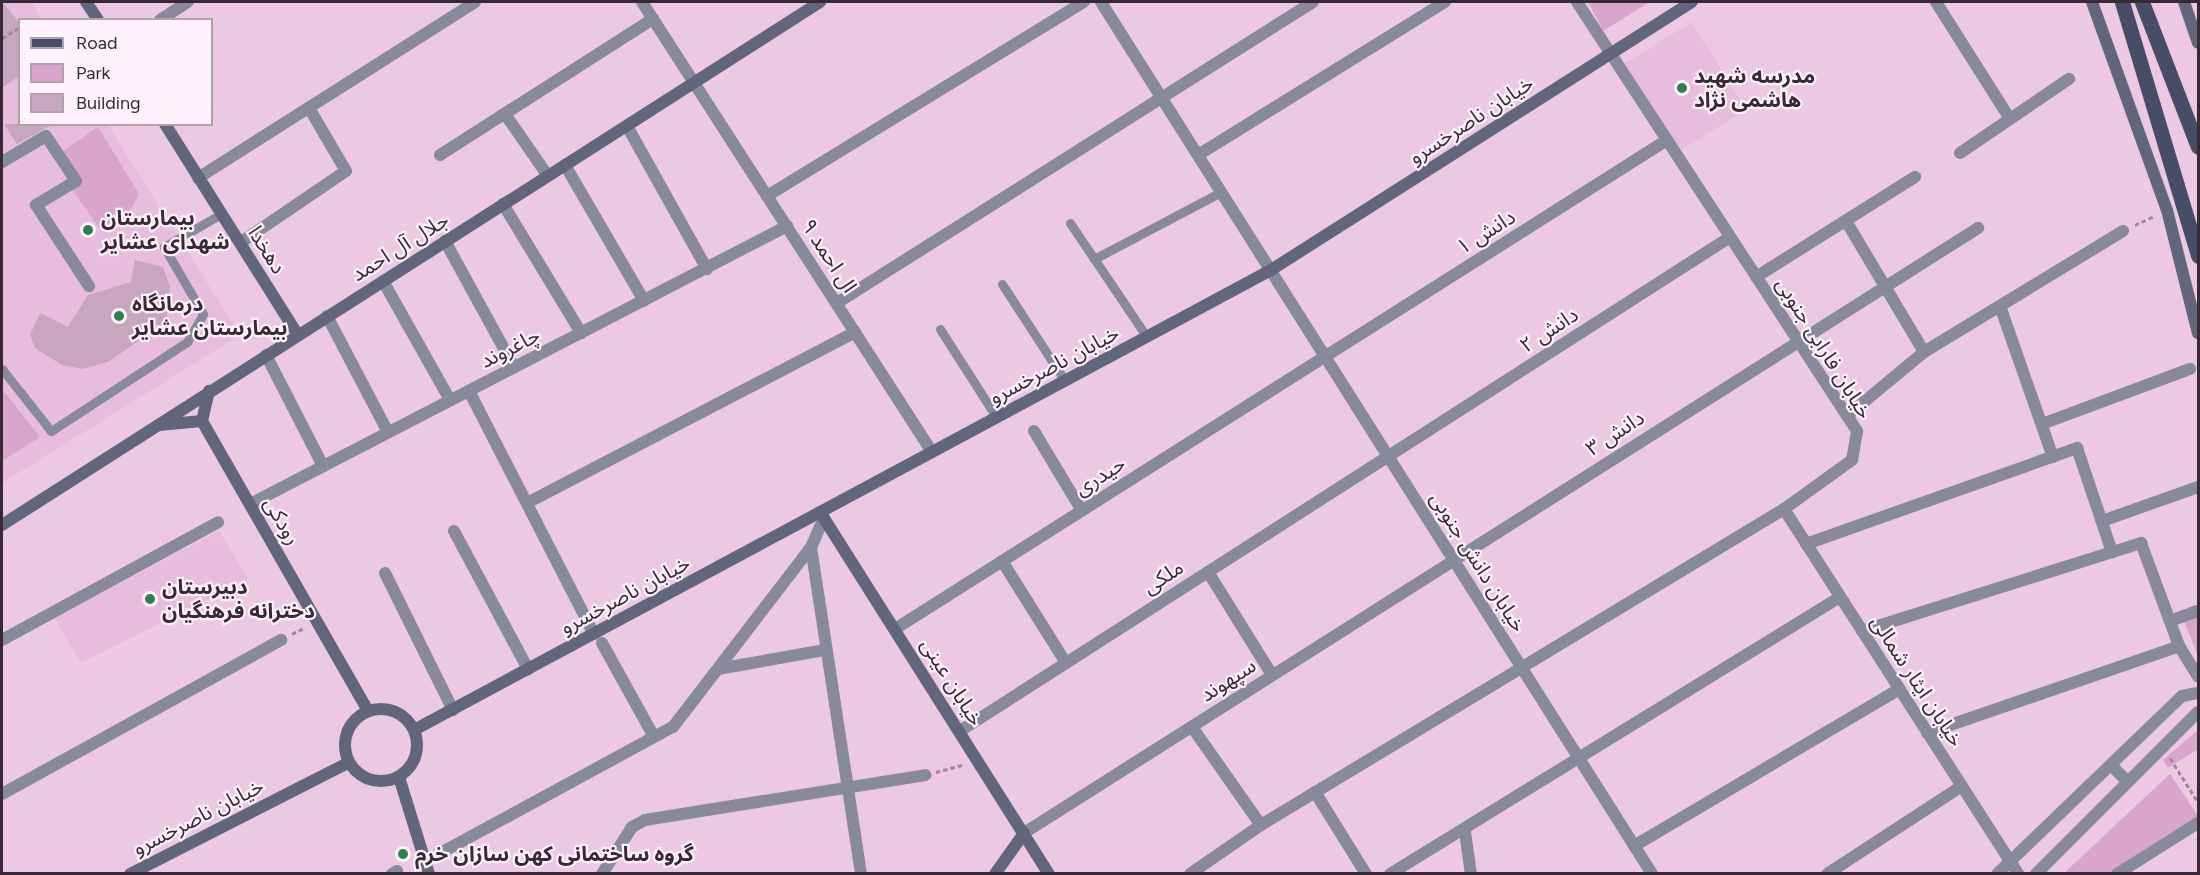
<!DOCTYPE html>
<html>
<head>
<meta charset="utf-8">
<style>
  body { margin:0 }
  #map { position:relative; width:2200px; height:875px; overflow:hidden; background:#edc8e3; font-family:Figtree,"Noto Sans Arabic",sans-serif }
  div>[style] { position:absolute }
  .built>* { inset:0; background:#e7bcdc }
  .green>* { inset:0; background:#d9a5cc }
  .building>* { inset:0; background:#c9a6c0 }
  .path>* { height:3px; margin-top:-1.5px; transform-origin:0; background:repeating-linear-gradient(90deg,#a18599 0 4.5px,transparent 0 7.5px) }
  .lane>* { height:9px; margin:-4.5px; padding:0 4.5px; transform-origin:4.5px; border-radius:4.5px; background:#868a9a }
  .street>* { height:12px; margin:-6px; padding:0 6px; transform-origin:6px; border-radius:6px; background:#868a9a }
  .secondary>* { height:12px; margin:-6px; padding:0 6px; transform-origin:6px; border-radius:6px; background:#61667d }
  .secondary>.ring { margin:-6px; padding:0; box-sizing:content-box; background:none; border:12px solid #61667d; border-radius:50% }
  .primary>* { height:15px; margin:-7.5px; padding:0 7.5px; transform-origin:7.5px; border-radius:7.5px; background:#474d69 }
  .dots>* { width:16px; height:16px; translate:-50% -50%; box-sizing:border-box; border:3px solid #fdf2fa; border-radius:50% }
  span { translate:-50% -50%; white-space:nowrap; text-align:center; line-height:1.15; -webkit-text-stroke:4.5px #fdf2fa; paint-order:stroke }
  .poi-label { font-size:21px; color:#382a34; font-weight:700 }
  .left { translate:0 -50%; text-align:left }
  .street-label { font-size:21px; color:#382a34 }
  .frame { position:absolute; inset:0; border:3px solid #382a34; pointer-events:none }
  .legend { position:absolute; left:18px; top:18px; width:195px; height:108px; box-sizing:border-box; background:#fdf2fa; border:2px solid #aea2ab; margin:0; padding:8px 10px; list-style:none; font-size:18px; color:#382a34 }
  .legend li { display:flex; align-items:center; gap:12px; height:30px }
  .legend b { width:30px; border:2px solid #aea2ab }
</style>
</head>
<body>
<div id="map">
  <div class="built">
    <i style="clip-path:polygon(2px 2px,31px 2px,42px 19px,20px 20px,20px 124px,108px 125px,240px 335px,2px 483px)"></i>
    <i style="clip-path:polygon(1692px 22px,1746px 110px,1673px 155px,1619px 67px)"></i>
    <i style="clip-path:polygon(219px 531px,249px 579px,81px 663px,54px 618px)"></i>
  </div>
  <div class="green">
    <i style="clip-path:polygon(1588px 2px,1650px 2px,1603px 31px)"></i>
    <i style="clip-path:polygon(98px 127px,139px 194px,130px 211px,100px 229px,71px 188px,60px 153px)"></i>
    <i style="clip-path:polygon(2px 389px,40px 437px,2px 461px)"></i>
    <i style="clip-path:polygon(2198px 617px,2198px 656px,2184px 621px)"></i>
    <i style="clip-path:polygon(2198px 730px,2198px 749px,2168px 768px,2163px 760px)"></i>
    <i style="clip-path:polygon(2170px 774px,2198px 816px,2108px 873px,2063px 874px)"></i>
  </div>
  <div class="building">
    <i style="clip-path:polygon(2px 2px,20px 23px,20px 75px,2px 88px)"></i>
    <i style="clip-path:polygon(4px 124px,53px 124px,17px 144px)"></i>
    <i style="clip-path:polygon(135px 260px,163px 267px,170px 287px,166px 322px,108px 362px,83px 369px,62px 365px,35px 348px,30px 335px,40px 313px,68px 327px,88px 295px,131px 282px)"></i>
  </div>
  <div class="path">
    <i style="left:2px;top:38px;width:21px;rotate:-31deg"></i>
    <i style="left:2135px;top:225px;width:21px;rotate:-25deg"></i>
    <i style="left:292px;top:634px;width:13px;rotate:-27deg"></i>
    <i style="left:2170px;top:758px;width:52px;rotate:57.5deg"></i>
    <i style="left:936px;top:772px;width:30px;rotate:-15deg"></i>
  </div>
  <div class="lane">
    <i style="left:1070px;top:223px;width:138px;rotate:56deg"></i>
    <i style="left:1094px;top:259px;width:144px;rotate:-27.8deg"></i>
    <i style="left:1002px;top:284px;width:116px;rotate:57deg"></i>
    <i style="left:940px;top:329px;width:106px;rotate:57.4deg"></i>
    <i style="left:2px;top:369px;width:79px;rotate:51.7deg"></i>
    <i style="left:51px;top:431px;width:163px;rotate:-33.2deg"></i>
    <i style="left:187px;top:342px;width:32px;rotate:-60deg"></i>
    <i style="left:203px;top:314px;width:78px;rotate:-120.2deg"></i>
    <i style="left:164px;top:247px;width:66px;rotate:-30.1deg"></i>
  </div>
  <div class="street">
    <i style="left:642px;top:2px;width:535px;rotate:57.2deg"></i>
    <i style="left:1101px;top:2px;width:1031px;rotate:57.71deg"></i>
    <i style="left:1936px;top:2px;width:138px;rotate:57.7deg"></i>
    <i style="left:160px;top:20px;width:33px;rotate:-33deg"></i>
    <i style="left:505px;top:114px;width:75px;rotate:55.3deg"></i>
    <i style="left:627px;top:126px;width:164px;rotate:60.8deg"></i>
    <i style="left:1960px;top:153px;width:132px;rotate:-34.2deg"></i>
    <i style="left:440px;top:155px;width:253px;rotate:-32.6deg"></i>
    <i style="left:1198px;top:155px;width:291px;rotate:-31.8deg"></i>
    <i style="left:2px;top:162px;width:51px;rotate:-30.6deg"></i>
    <i style="left:46px;top:136px;width:54px;rotate:56.3deg"></i>
    <i style="left:76px;top:181px;width:47px;rotate:149deg"></i>
    <i style="left:36px;top:205px;width:97px;rotate:56.8deg"></i>
    <i style="left:565px;top:165px;width:157px;rotate:59.8deg"></i>
    <i style="left:198px;top:178px;width:328px;rotate:-32.4deg"></i>
    <i style="left:767px;top:196px;width:372px;rotate:-31.5deg"></i>
    <i style="left:503px;top:204px;width:151px;rotate:58.8deg"></i>
    <i style="left:1846px;top:221px;width:152px;rotate:59.2deg"></i>
    <i style="left:445px;top:241px;width:144px;rotate:61.3deg"></i>
    <i style="left:240px;top:243px;width:128px;rotate:-34.2deg"></i>
    <i style="left:346px;top:171px;width:73px;rotate:-120.4deg"></i>
    <i style="left:1756px;top:277px;width:188px;rotate:-32.2deg"></i>
    <i style="left:383px;top:281px;width:137px;rotate:60.6deg"></i>
    <i style="left:837px;top:303px;width:563px;rotate:-32.31deg"></i>
    <i style="left:2000px;top:306px;width:160px;rotate:70.7deg"></i>
    <i style="left:327px;top:316px;width:131px;rotate:62.3deg"></i>
    <i style="left:266px;top:355px;width:125px;rotate:62.8deg"></i>
    <i style="left:469px;top:391px;width:273px;rotate:62.8deg"></i>
    <i style="left:1847px;top:416px;width:100px;rotate:-39.7deg"></i>
    <i style="left:1924px;top:352px;width:233px;rotate:-31.3deg"></i>
    <i style="left:2042px;top:424px;width:158px;rotate:-20.4deg"></i>
    <i style="left:1034px;top:431px;width:93px;rotate:59deg"></i>
    <i style="left:527px;top:503px;width:370px;rotate:-27.5deg"></i>
    <i style="left:250px;top:504px;width:605px;rotate:-27.37deg"></i>
    <i style="left:1784px;top:509px;width:434px;rotate:57.3deg"></i>
    <i style="left:824px;top:518px;width:32px;rotate:114deg"></i>
    <i style="left:811px;top:547px;width:331px;rotate:81.3deg"></i>
    <i style="left:2102px;top:521px;width:102px;rotate:-19.5deg"></i>
    <i style="left:454px;top:531px;width:157px;rotate:61.8deg"></i>
    <i style="left:1806px;top:544px;width:288px;rotate:-19.5deg"></i>
    <i style="left:2077px;top:448px;width:110px;rotate:71.4deg"></i>
    <i style="left:1002px;top:561px;width:120px;rotate:57.9deg"></i>
    <i style="left:1208px;top:572px;width:121px;rotate:58.1deg"></i>
    <i style="left:385px;top:573px;width:153px;rotate:63.6deg"></i>
    <i style="left:2170px;top:621px;width:30px;rotate:-20deg"></i>
    <i style="left:895px;top:629px;width:914px;rotate:-32.35deg"></i>
    <i style="left:1862px;top:631px;width:293px;rotate:-17.5deg"></i>
    <i style="left:2141px;top:543px;width:110px;rotate:69.7deg"></i>
    <i style="left:2179px;top:646px;width:36px;rotate:58deg"></i>
    <i style="left:2px;top:640px;width:246px;rotate:-28.6deg"></i>
    <i style="left:602px;top:643px;width:107px;rotate:61deg"></i>
    <i style="left:718px;top:669px;width:109px;rotate:-10.1deg"></i>
    <i style="left:1192px;top:727px;width:120px;rotate:54.9deg"></i>
    <i style="left:960px;top:731px;width:915px;rotate:-32.68deg"></i>
    <i style="left:1927px;top:733px;width:267px;rotate:-19deg"></i>
    <i style="left:2111px;top:765px;width:24px;rotate:45deg"></i>
    <i style="left:1315px;top:792px;width:97px;rotate:58.1deg"></i>
    <i style="left:2px;top:794px;width:319px;rotate:-28.9deg"></i>
    <i style="left:1465px;top:832px;width:42px;rotate:81.9deg"></i>
    <i style="left:1024px;top:833px;width:1130px;rotate:-32.38deg"></i>
    <i style="left:1634px;top:846px;width:308px;rotate:-30.6deg"></i>
    <i style="left:422px;top:863px;width:285px;rotate:-28.5deg"></i>
    <i style="left:673px;top:727px;width:227px;rotate:-52.5deg"></i>
    <i style="left:392px;top:874px;width:6px;rotate:-31deg"></i>
    <i style="left:602px;top:874px;width:56px;rotate:-57.4deg"></i>
    <i style="left:632px;top:827px;width:15px;rotate:-28deg"></i>
    <i style="left:645px;top:820px;width:284px;rotate:-9.1deg"></i>
    <i style="left:1190px;top:874px;width:86px;rotate:-34.6deg"></i>
    <i style="left:1261px;top:825px;width:611px;rotate:-31.14deg"></i>
    <i style="left:1784px;top:509px;width:84px;rotate:-35.8deg"></i>
    <i style="left:1852px;top:460px;width:29px;rotate:-80deg"></i>
    <i style="left:1857px;top:431px;width:512px;rotate:-123.13deg"></i>
    <i style="left:1390px;top:874px;width:528px;rotate:-31.61deg"></i>
    <i style="left:1827px;top:874px;width:161px;rotate:-33.1deg"></i>
    <i style="left:1997px;top:874px;width:257px;rotate:-43.9deg"></i>
    <i style="left:2182px;top:696px;width:16px;rotate:-11deg"></i>
    <i style="left:2036px;top:874px;width:229px;rotate:-45deg"></i>
    <i style="left:2117px;top:874px;width:96px;rotate:-32.2deg"></i>
  </div>
  <div class="secondary">
    <i style="left:86px;top:2px;width:22px;rotate:56deg"></i>
    <i style="left:2092px;top:2px;width:221px;rotate:70.2deg"></i>
    <i style="left:2167px;top:210px;width:127px;rotate:75.9deg"></i>
    <i style="left:2184px;top:2px;width:43px;rotate:71.1deg"></i>
    <i style="left:165px;top:124px;width:249px;rotate:57.8deg"></i>
    <i style="left:202px;top:421px;width:334px;rotate:60.2deg"></i>
    <i style="left:202px;top:421px;width:31px;rotate:-77deg"></i>
    <i style="left:159px;top:425px;width:43px;rotate:-5.3deg"></i>
    <i style="left:820px;top:512px;width:428px;rotate:57.7deg"></i>
    <i style="left:2px;top:525px;width:971px;rotate:-32.59deg"></i>
    <i class="ring" style="left:345px;top:709px;width:60px;height:60px"></i>
    <i style="left:414px;top:730px;width:973px;rotate:-28.22deg"></i>
    <i style="left:1271px;top:270px;width:499px;rotate:-32.5deg"></i>
    <i style="left:399px;top:777px;width:102px;rotate:72.8deg"></i>
    <i style="left:130px;top:874px;width:245px;rotate:-27deg"></i>
    <i style="left:995px;top:874px;width:50px;rotate:-54.7deg"></i>
  </div>
  <div class="primary">
    <i style="left:2122px;top:2px;width:265px;rotate:73.3deg"></i>
    <i style="left:2142px;top:2px;width:155px;rotate:68.9deg"></i>
  </div>
  <div class="dots">
    <i style="left:1682px;top:88px;background:#2e8052"></i>
    <i style="left:88px;top:230px;background:#2e8052"></i>
    <i style="left:119px;top:316px;background:#2e8052"></i>
    <i style="left:150px;top:599px;background:#2e8052"></i>
    <i style="left:403px;top:854px;background:#2e8052"></i>
  </div>
  <div class="poi-label">
    <span class="left" style="left:1694px;top:88px">مدرسه شهید<br>ه‍اشمی نژاد</span>
    <span class="left" style="left:101px;top:230px">بیمارستان<br>شهدای عشایر</span>
    <span class="left" style="left:132px;top:316px">درمانگاه<br>بیمارستان عشایر</span>
    <span class="left" style="left:162px;top:599px">دبیرستان<br>دخترانه فرهنگیان</span>
    <span class="left" style="left:415px;top:854px">گروه ساختمانی کهن سازان خرم</span>
  </div>
  <div class="street-label">
    <span style="left:1471px;top:120px;rotate:-33deg">خیابان ناصرخسرو</span>
    <span style="left:1486px;top:232px;rotate:-32deg">دانش ۱</span>
    <span style="left:400px;top:247px;rotate:-32deg">جلال آل احمد</span>
    <span style="left:267px;top:250px;rotate:58deg">دهخدا</span>
    <span style="left:829px;top:256px;rotate:57deg">ال احمد ۹</span>
    <span style="left:1549px;top:330px;rotate:-33deg">دانش ۲</span>
    <span style="left:510px;top:348px;rotate:-27deg">چاغروند</span>
    <span style="left:1824px;top:348px;rotate:58deg">خیابان فارابی جنوبی</span>
    <span style="left:1054px;top:365px;rotate:-28deg">خیابان ناصرخسرو</span>
    <span style="left:1615px;top:433px;rotate:-33deg">دانش ۳</span>
    <span style="left:1100px;top:476px;rotate:-32deg">حیدری</span>
    <span style="left:282px;top:521px;rotate:60deg">رودکی</span>
    <span style="left:1478px;top:562px;rotate:58deg">خیابان دانش جنوبی</span>
    <span style="left:1163px;top:577px;rotate:-33deg">ملکی</span>
    <span style="left:625px;top:595px;rotate:-28deg">خیابان ناصرخسرو</span>
    <span style="left:1228px;top:680px;rotate:-33deg">سپهوند</span>
    <span style="left:1917px;top:681px;rotate:57deg">خیابان ایثار شمالی</span>
    <span style="left:952px;top:682px;rotate:58deg">خیابان عینی</span>
    <span style="left:198px;top:817px;rotate:-27deg">خیابان ناصرخسرو</span>
  </div>
  <div class="frame"></div>
  <ul class="legend">
  <li><b style="height:8px;background:#474d69"></b>Road</li>
  <li><b style="height:16px;background:#d9a5cc"></b>Park</li>
  <li><b style="height:16px;background:#c9a6c0"></b>Building</li>
  </ul>
</div>
</body>
</html>
